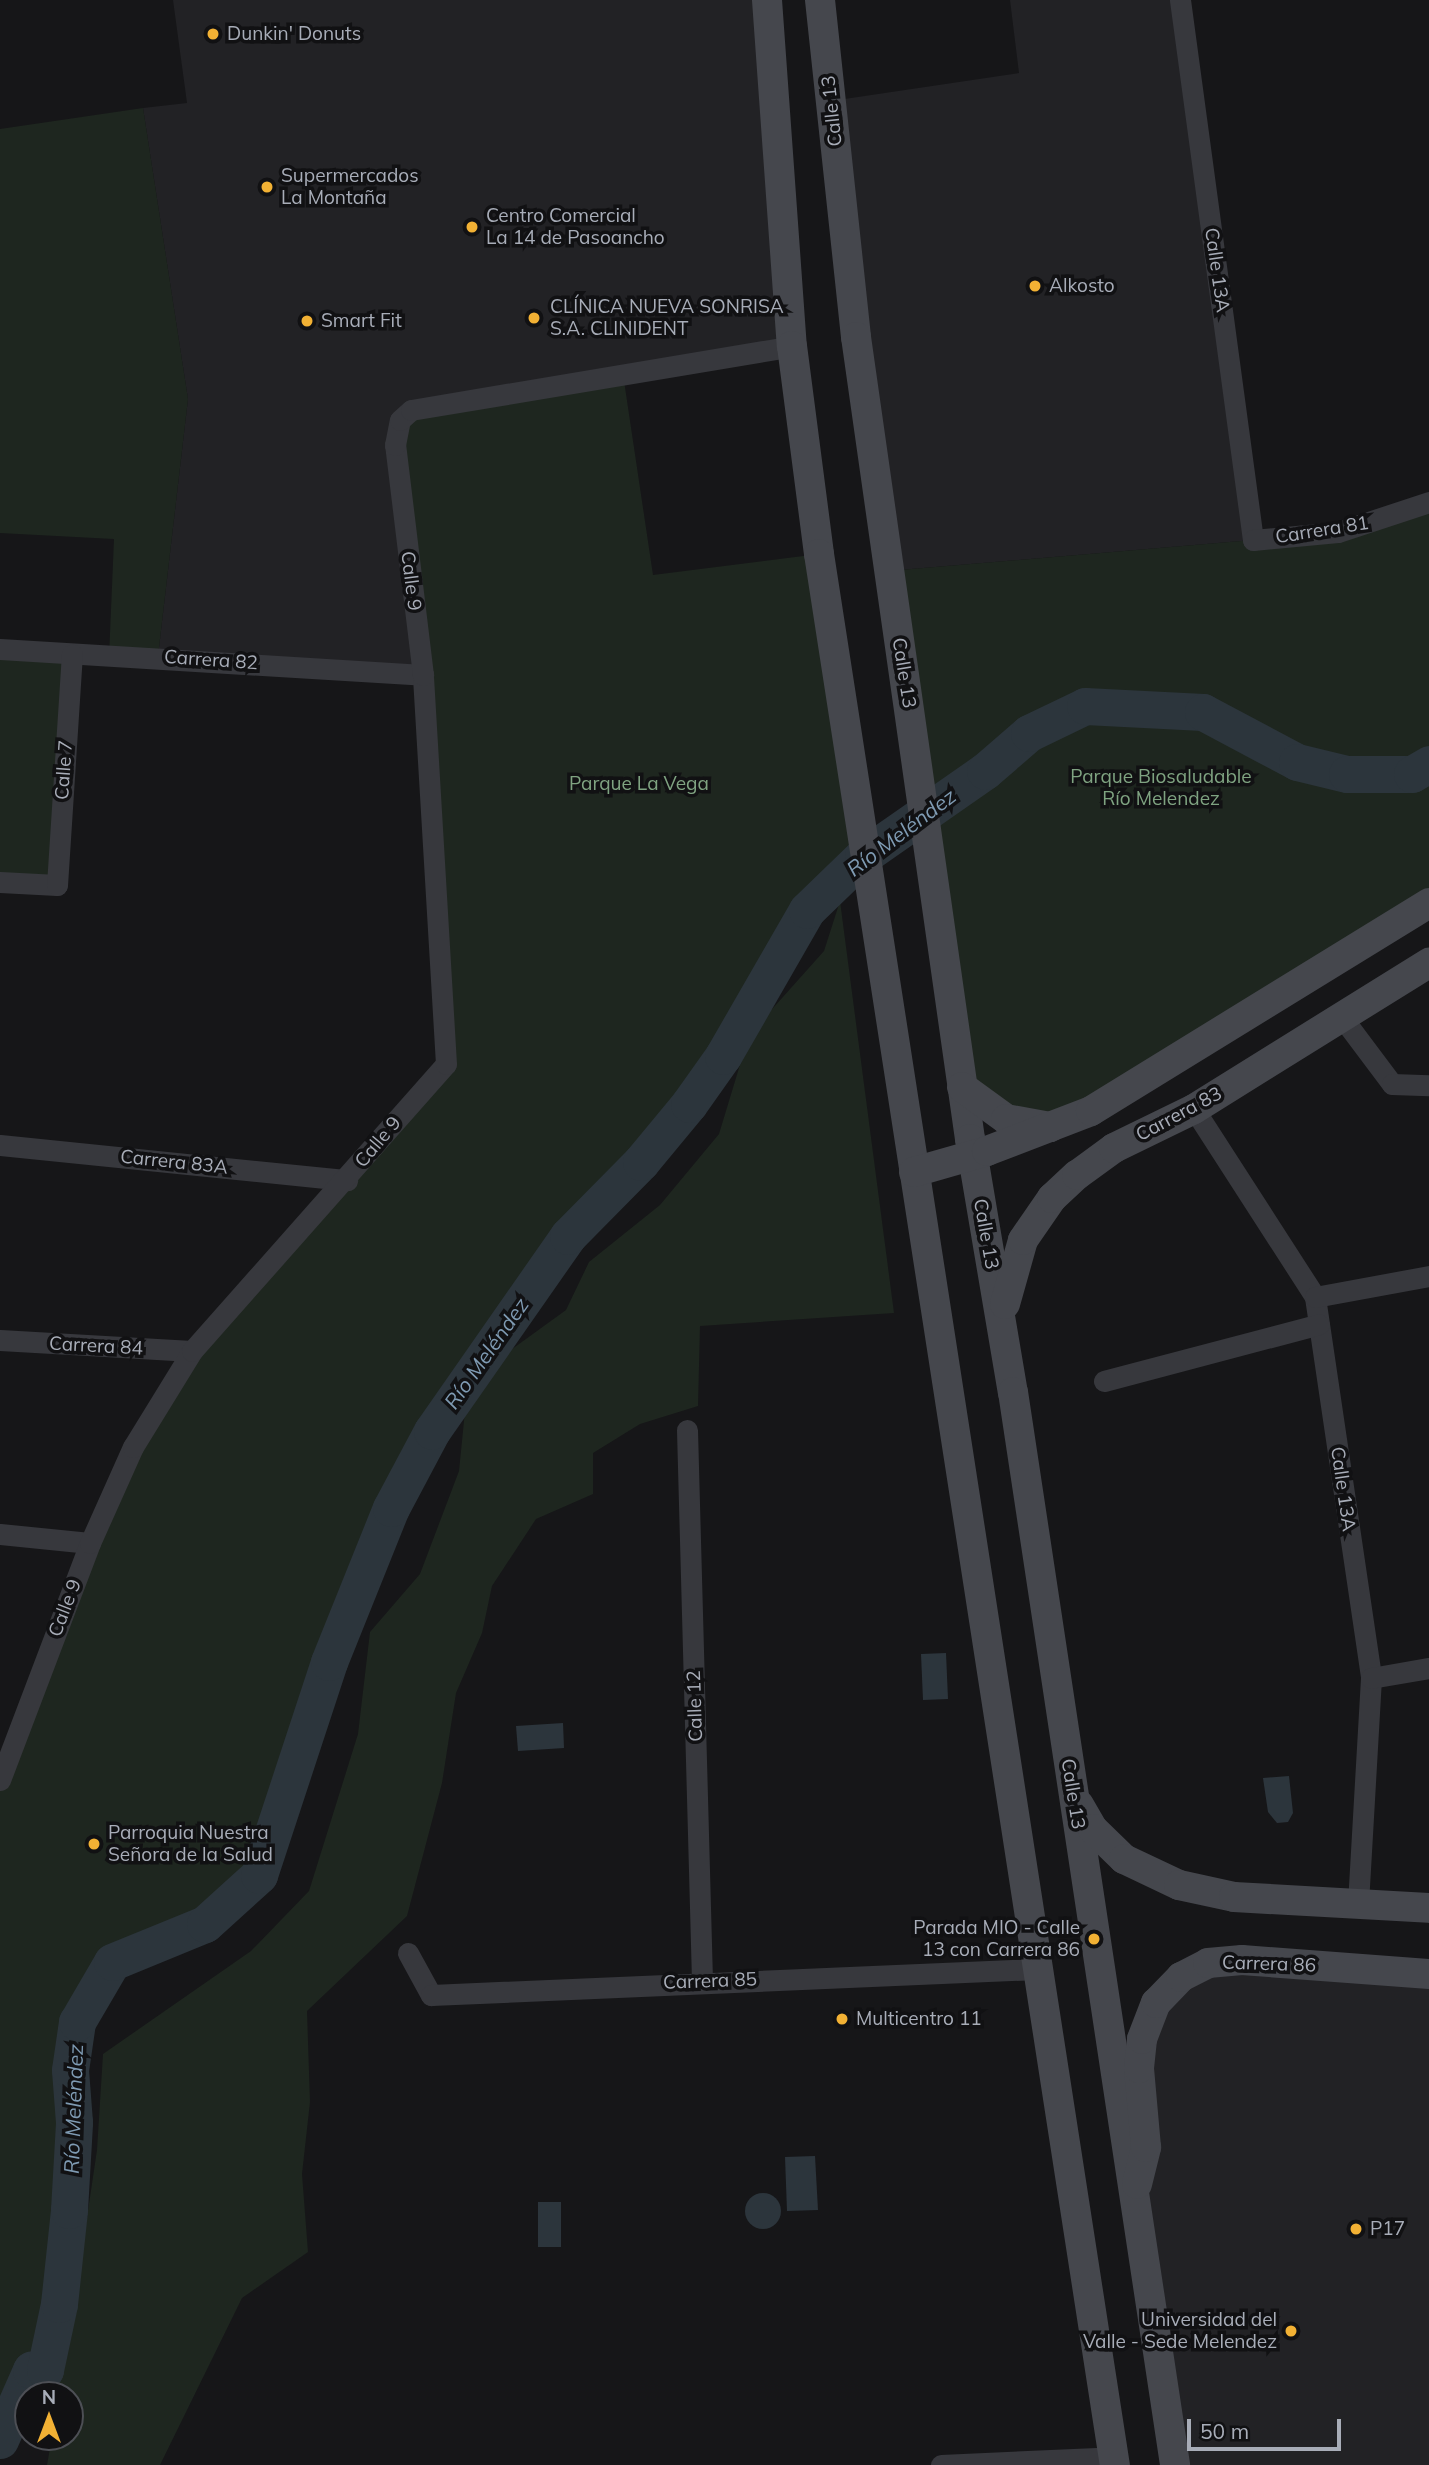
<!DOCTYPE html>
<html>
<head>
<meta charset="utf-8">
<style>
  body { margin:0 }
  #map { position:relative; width:1429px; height:2465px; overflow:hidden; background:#161618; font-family:Mulish,sans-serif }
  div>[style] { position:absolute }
  .built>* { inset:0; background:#222225 }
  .green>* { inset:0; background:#1e261f }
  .water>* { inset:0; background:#2c353c }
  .round { border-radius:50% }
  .river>* { height:37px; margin:-18.5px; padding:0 18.5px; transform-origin:18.5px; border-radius:18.5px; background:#2c353c }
  .street>* { height:21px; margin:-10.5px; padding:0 10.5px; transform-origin:10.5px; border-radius:10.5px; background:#37383d }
  .secondary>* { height:30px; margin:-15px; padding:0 15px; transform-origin:15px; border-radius:15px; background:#45474d }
  .dots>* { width:19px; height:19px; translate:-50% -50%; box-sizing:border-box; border:4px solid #111113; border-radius:50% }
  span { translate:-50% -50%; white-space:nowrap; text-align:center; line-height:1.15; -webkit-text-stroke:7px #111113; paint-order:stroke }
  .poi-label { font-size:19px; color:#a8adb8 }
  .left { translate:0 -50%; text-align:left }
  .right { translate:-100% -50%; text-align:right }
  .street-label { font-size:19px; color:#a8adb8 }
  .park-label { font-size:19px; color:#7fa381 }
  .water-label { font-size:21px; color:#7f9bb3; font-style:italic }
  .north { position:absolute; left:14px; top:2381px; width:70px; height:70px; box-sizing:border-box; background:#111113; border:2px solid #4d4f55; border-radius:50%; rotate:0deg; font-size:19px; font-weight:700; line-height:28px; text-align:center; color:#a8adb8 }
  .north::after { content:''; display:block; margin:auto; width:24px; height:32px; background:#f2b134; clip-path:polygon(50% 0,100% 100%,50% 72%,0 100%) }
  .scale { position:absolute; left:1187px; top:2419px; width:154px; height:32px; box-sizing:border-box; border:4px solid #a8adb8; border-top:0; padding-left:9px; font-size:21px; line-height:24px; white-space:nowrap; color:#a8adb8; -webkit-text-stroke:5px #111113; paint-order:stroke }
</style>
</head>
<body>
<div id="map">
  <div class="built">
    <i style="clip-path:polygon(173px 0,767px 0,792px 346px,411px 410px,423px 675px,158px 656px,188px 399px,143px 108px,187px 103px)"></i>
    <i style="clip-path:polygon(1010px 0,1180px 0,1253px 540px,888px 571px,831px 101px,1019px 73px)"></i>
    <i style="clip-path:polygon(1193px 1968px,1429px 1974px,1429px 2465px,1175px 2465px,1141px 2174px,1139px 2053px)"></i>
  </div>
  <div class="green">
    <i style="clip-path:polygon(143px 108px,188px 399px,158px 656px,109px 657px,114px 539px,0 533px,0 129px)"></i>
    <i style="clip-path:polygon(623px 374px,653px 575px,819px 554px,863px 856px,807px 910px,723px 1056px,689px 1104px,641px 1162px,568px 1236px,432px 1431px,391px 1508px,329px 1662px,259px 1875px,205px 1924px,112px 1962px,77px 2022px,70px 2070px,74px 2122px,69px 2210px,59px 2304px,45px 2370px,31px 2371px,0 2440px,0 1780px,90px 1543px,192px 1351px,446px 1064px,400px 420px)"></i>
    <i style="clip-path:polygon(1429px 502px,1429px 903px,1050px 1127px,975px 1100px,888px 571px,1253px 540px)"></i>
    <i style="clip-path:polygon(0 649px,71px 654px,57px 885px,0 882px)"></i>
    <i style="clip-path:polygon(840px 901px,894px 1313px,700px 1326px,698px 1406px,640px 1424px,593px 1453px,593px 1494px,536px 1519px,492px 1586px,482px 1633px,456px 1693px,442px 1783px,407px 1916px,307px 2011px,310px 2102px,302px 2174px,308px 2252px,242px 2298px,160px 2465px,47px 2465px,52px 2437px,70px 2437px,70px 2395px,53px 2395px,53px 2372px,79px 2271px,97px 2150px,103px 2054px,251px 1951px,309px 1891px,358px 1734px,370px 1632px,420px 1574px,459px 1471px,468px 1381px,566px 1310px,589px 1262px,660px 1205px,719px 1134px,749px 1035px,824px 951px)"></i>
  </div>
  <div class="water">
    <i style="clip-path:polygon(946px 1653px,948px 1699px,923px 1700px,921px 1654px)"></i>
    <i style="clip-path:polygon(563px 1723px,564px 1748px,518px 1751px,516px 1726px)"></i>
    <i style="clip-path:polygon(1289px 1776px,1293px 1813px,1288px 1822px,1277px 1823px,1268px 1812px,1263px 1778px)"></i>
    <i style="clip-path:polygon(815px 2156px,818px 2210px,787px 2211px,785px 2157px)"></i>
    <i class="round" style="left:745px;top:2193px;width:36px;height:36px"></i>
    <i style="clip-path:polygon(538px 2202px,561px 2202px,561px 2247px,538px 2247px)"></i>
  </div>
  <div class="river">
    <i style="left:0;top:2440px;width:77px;rotate:-66.1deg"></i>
    <i style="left:31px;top:2370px;width:14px"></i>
    <i style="left:45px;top:2370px;width:67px;rotate:-78deg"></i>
    <i style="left:59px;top:2304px;width:95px;rotate:-83.9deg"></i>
    <i style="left:69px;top:2210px;width:88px;rotate:-86.7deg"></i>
    <i style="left:74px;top:2122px;width:52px;rotate:-94.4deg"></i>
    <i style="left:70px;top:2070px;width:49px;rotate:-81.7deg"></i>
    <i style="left:77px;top:2022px;width:69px;rotate:-59.7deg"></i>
    <i style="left:112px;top:1962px;width:100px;rotate:-22.2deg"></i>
    <i style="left:205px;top:1924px;width:73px;rotate:-42.2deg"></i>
    <i style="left:259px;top:1875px;width:224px;rotate:-71.8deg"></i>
    <i style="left:329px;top:1662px;width:166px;rotate:-68.1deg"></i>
    <i style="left:391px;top:1508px;width:87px;rotate:-62deg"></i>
    <i style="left:432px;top:1431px;width:238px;rotate:-55.1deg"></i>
    <i style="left:568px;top:1236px;width:104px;rotate:-45.4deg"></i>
    <i style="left:641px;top:1162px;width:75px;rotate:-50.4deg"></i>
    <i style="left:689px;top:1104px;width:59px;rotate:-54.7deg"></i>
    <i style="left:723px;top:1056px;width:168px;rotate:-60.1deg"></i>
    <i style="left:807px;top:910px;width:78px;rotate:-44deg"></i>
    <i style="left:863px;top:856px;width:149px;rotate:-34.9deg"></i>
    <i style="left:985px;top:771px;width:58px;rotate:-40.8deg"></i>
    <i style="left:1029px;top:733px;width:62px;rotate:-25.7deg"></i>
    <i style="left:1085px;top:706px;width:118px;rotate:2.9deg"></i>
    <i style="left:1203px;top:712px;width:106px;rotate:28deg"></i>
    <i style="left:1297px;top:762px;width:51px;rotate:13.5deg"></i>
    <i style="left:1347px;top:774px;width:65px"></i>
    <i style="left:1412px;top:774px;width:20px;rotate:-30deg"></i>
  </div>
  <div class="street">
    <i style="left:1180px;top:0;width:545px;rotate:82.3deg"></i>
    <i style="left:1253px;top:540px;width:85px;rotate:-5.4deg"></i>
    <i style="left:1338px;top:532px;width:96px;rotate:-18.2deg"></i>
    <i style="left:0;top:649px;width:424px;rotate:3.5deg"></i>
    <i style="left:0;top:882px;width:57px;rotate:3deg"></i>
    <i style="left:57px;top:885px;width:231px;rotate:-86.3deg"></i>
    <i style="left:1341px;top:1016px;width:85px;rotate:53.1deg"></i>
    <i style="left:1392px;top:1084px;width:37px;rotate:2deg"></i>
    <i style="left:1194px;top:1109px;width:224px;rotate:57.2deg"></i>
    <i style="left:1315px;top:1297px;width:385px;rotate:81.6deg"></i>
    <i style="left:1371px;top:1678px;width:226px;rotate:93.3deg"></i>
    <i style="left:0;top:1145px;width:349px;rotate:5.8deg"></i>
    <i style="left:1315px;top:1297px;width:116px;rotate:-10.4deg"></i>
    <i style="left:0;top:1340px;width:192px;rotate:3.3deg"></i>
    <i style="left:1104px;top:1381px;width:222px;rotate:-14.8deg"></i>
    <i style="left:687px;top:1430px;width:551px;rotate:88.44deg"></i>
    <i style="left:0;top:1534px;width:90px;rotate:5.7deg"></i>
    <i style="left:1371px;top:1678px;width:59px;rotate:-9.8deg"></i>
    <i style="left:0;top:1780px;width:254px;rotate:-69.2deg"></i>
    <i style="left:90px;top:1543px;width:105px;rotate:-65.9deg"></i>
    <i style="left:133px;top:1447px;width:113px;rotate:-58.4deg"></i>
    <i style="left:192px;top:1351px;width:383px;rotate:-48.5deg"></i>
    <i style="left:446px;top:1064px;width:390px;rotate:-93.4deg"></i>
    <i style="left:423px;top:675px;width:232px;rotate:-96.9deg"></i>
    <i style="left:395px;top:445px;width:25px;rotate:-79deg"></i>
    <i style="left:400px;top:420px;width:15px;rotate:-42deg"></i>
    <i style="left:411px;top:410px;width:386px;rotate:-9.5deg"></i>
    <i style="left:408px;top:1953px;width:48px;rotate:61.3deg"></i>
    <i style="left:431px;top:1995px;width:607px;rotate:-2.46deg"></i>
    <i style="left:941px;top:2465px;width:173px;rotate:-2.6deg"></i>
  </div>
  <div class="secondary">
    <i style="left:767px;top:0;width:347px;rotate:85.9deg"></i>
    <i style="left:792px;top:346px;width:210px;rotate:82.6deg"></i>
    <i style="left:819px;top:554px;width:1934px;rotate:81.2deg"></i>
    <i style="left:820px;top:0;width:339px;rotate:83.9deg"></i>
    <i style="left:856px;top:337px;width:810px;rotate:81.91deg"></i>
    <i style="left:970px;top:1139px;width:257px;rotate:80.4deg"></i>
    <i style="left:1013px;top:1392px;width:1085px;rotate:81.41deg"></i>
    <i style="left:962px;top:1087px;width:54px;rotate:36deg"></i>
    <i style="left:1006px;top:1119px;width:45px;rotate:10.3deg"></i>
    <i style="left:914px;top:1172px;width:76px;rotate:-16deg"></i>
    <i style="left:987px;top:1151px;width:111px;rotate:-21deg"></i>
    <i style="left:1091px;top:1111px;width:397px;rotate:-31.6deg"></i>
    <i style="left:1005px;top:1304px;width:66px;rotate:-74.3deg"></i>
    <i style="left:1023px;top:1240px;width:51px;rotate:-55.4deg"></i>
    <i style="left:1052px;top:1198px;width:34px;rotate:-43deg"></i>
    <i style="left:1077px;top:1175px;width:46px;rotate:-36.1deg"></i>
    <i style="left:1114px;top:1148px;width:89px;rotate:-26deg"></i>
    <i style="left:1194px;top:1109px;width:277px;rotate:-31.9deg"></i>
    <i style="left:1079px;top:1805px;width:28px;rotate:60deg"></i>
    <i style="left:1093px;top:1829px;width:43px;rotate:44.1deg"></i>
    <i style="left:1124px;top:1859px;width:61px;rotate:25.3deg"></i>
    <i style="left:1179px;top:1885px;width:56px;rotate:12.3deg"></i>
    <i style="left:1234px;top:1897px;width:195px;rotate:3.2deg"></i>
    <i style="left:1137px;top:2184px;width:38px;rotate:-76deg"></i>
    <i style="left:1146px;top:2147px;width:79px;rotate:-95.1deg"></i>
    <i style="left:1139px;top:2068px;width:29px;rotate:-84deg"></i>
    <i style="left:1142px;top:2039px;width:39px;rotate:-69deg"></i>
    <i style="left:1156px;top:2003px;width:36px;rotate:-46deg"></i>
    <i style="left:1181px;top:1977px;width:30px;rotate:-27deg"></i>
    <i style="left:1208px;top:1963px;width:34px;rotate:-5deg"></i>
    <i style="left:1242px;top:1960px;width:188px;rotate:4.3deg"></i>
  </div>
  <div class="dots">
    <i style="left:213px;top:34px;background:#f2b134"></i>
    <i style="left:267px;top:187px;background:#f2b134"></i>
    <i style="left:472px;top:227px;background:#f2b134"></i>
    <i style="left:1035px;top:286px;background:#f2b134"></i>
    <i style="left:534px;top:318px;background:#f2b134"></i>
    <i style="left:307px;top:321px;background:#f2b134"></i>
    <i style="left:94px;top:1844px;background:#f2b134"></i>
    <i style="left:1094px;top:1939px;background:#f2b134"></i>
    <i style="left:842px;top:2019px;background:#f2b134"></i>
    <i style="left:1356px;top:2229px;background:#f2b134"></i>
    <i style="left:1291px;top:2331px;background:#f2b134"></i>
  </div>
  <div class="poi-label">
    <span class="left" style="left:227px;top:34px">Dunkin' Donuts</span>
    <span class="left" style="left:281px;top:187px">Supermercados<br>La Montaña</span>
    <span class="left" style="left:486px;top:227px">Centro Comercial<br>La 14 de Pasoancho</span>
    <span class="left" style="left:1049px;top:286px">Alkosto</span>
    <span class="left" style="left:550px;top:318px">CLÍNICA NUEVA SONRISA<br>S.A. CLINIDENT</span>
    <span class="left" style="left:321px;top:321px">Smart Fit</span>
    <span class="left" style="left:108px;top:1844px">Parroquia Nuestra<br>Señora de la Salud</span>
    <span class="right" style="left:1080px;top:1939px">Parada MIO - Calle<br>13 con Carrera 86</span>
    <span class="left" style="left:856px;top:2019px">Multicentro 11</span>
    <span class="left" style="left:1370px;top:2229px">P17</span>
    <span class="right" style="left:1277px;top:2331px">Universidad del<br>Valle - Sede Melendez</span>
  </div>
  <div class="street-label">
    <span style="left:832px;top:111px;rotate:-96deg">Calle 13</span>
    <span style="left:1217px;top:270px;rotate:82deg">Calle 13A</span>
    <span style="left:1322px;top:530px;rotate:-9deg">Carrera 81</span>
    <span style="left:411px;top:581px;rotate:83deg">Calle 9</span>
    <span style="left:211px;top:660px;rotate:4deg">Carrera 82</span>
    <span style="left:904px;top:673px;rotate:81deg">Calle 13</span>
    <span style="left:64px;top:770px;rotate:-86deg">Calle 7</span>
    <span style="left:1179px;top:1114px;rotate:-28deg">Carrera 83</span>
    <span style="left:378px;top:1142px;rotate:-50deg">Calle 9</span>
    <span style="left:174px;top:1162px;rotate:6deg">Carrera 83A</span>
    <span style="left:986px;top:1234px;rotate:80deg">Calle 13</span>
    <span style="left:96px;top:1346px;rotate:3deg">Carrera 84</span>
    <span style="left:1343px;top:1489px;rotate:82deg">Calle 13A</span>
    <span style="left:65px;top:1608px;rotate:-69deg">Calle 9</span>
    <span style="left:695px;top:1706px;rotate:-92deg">Calle 12</span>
    <span style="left:1073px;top:1794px;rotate:81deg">Calle 13</span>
    <span style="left:1269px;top:1964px;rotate:2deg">Carrera 86</span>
    <span style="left:710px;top:1981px;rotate:-2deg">Carrera 85</span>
  </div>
  <div class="park-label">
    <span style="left:1161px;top:788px">Parque Biosaludable<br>Río Melendez</span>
    <span style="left:639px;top:784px">Parque La Vega</span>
  </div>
  <div class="water-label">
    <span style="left:901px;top:832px;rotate:-37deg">Río Meléndez</span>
    <span style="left:486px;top:1353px;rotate:-55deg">Río Meléndez</span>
    <span style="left:73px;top:2109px;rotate:-88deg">Río Meléndez</span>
  </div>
  <div class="north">N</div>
  <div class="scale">50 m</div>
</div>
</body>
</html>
